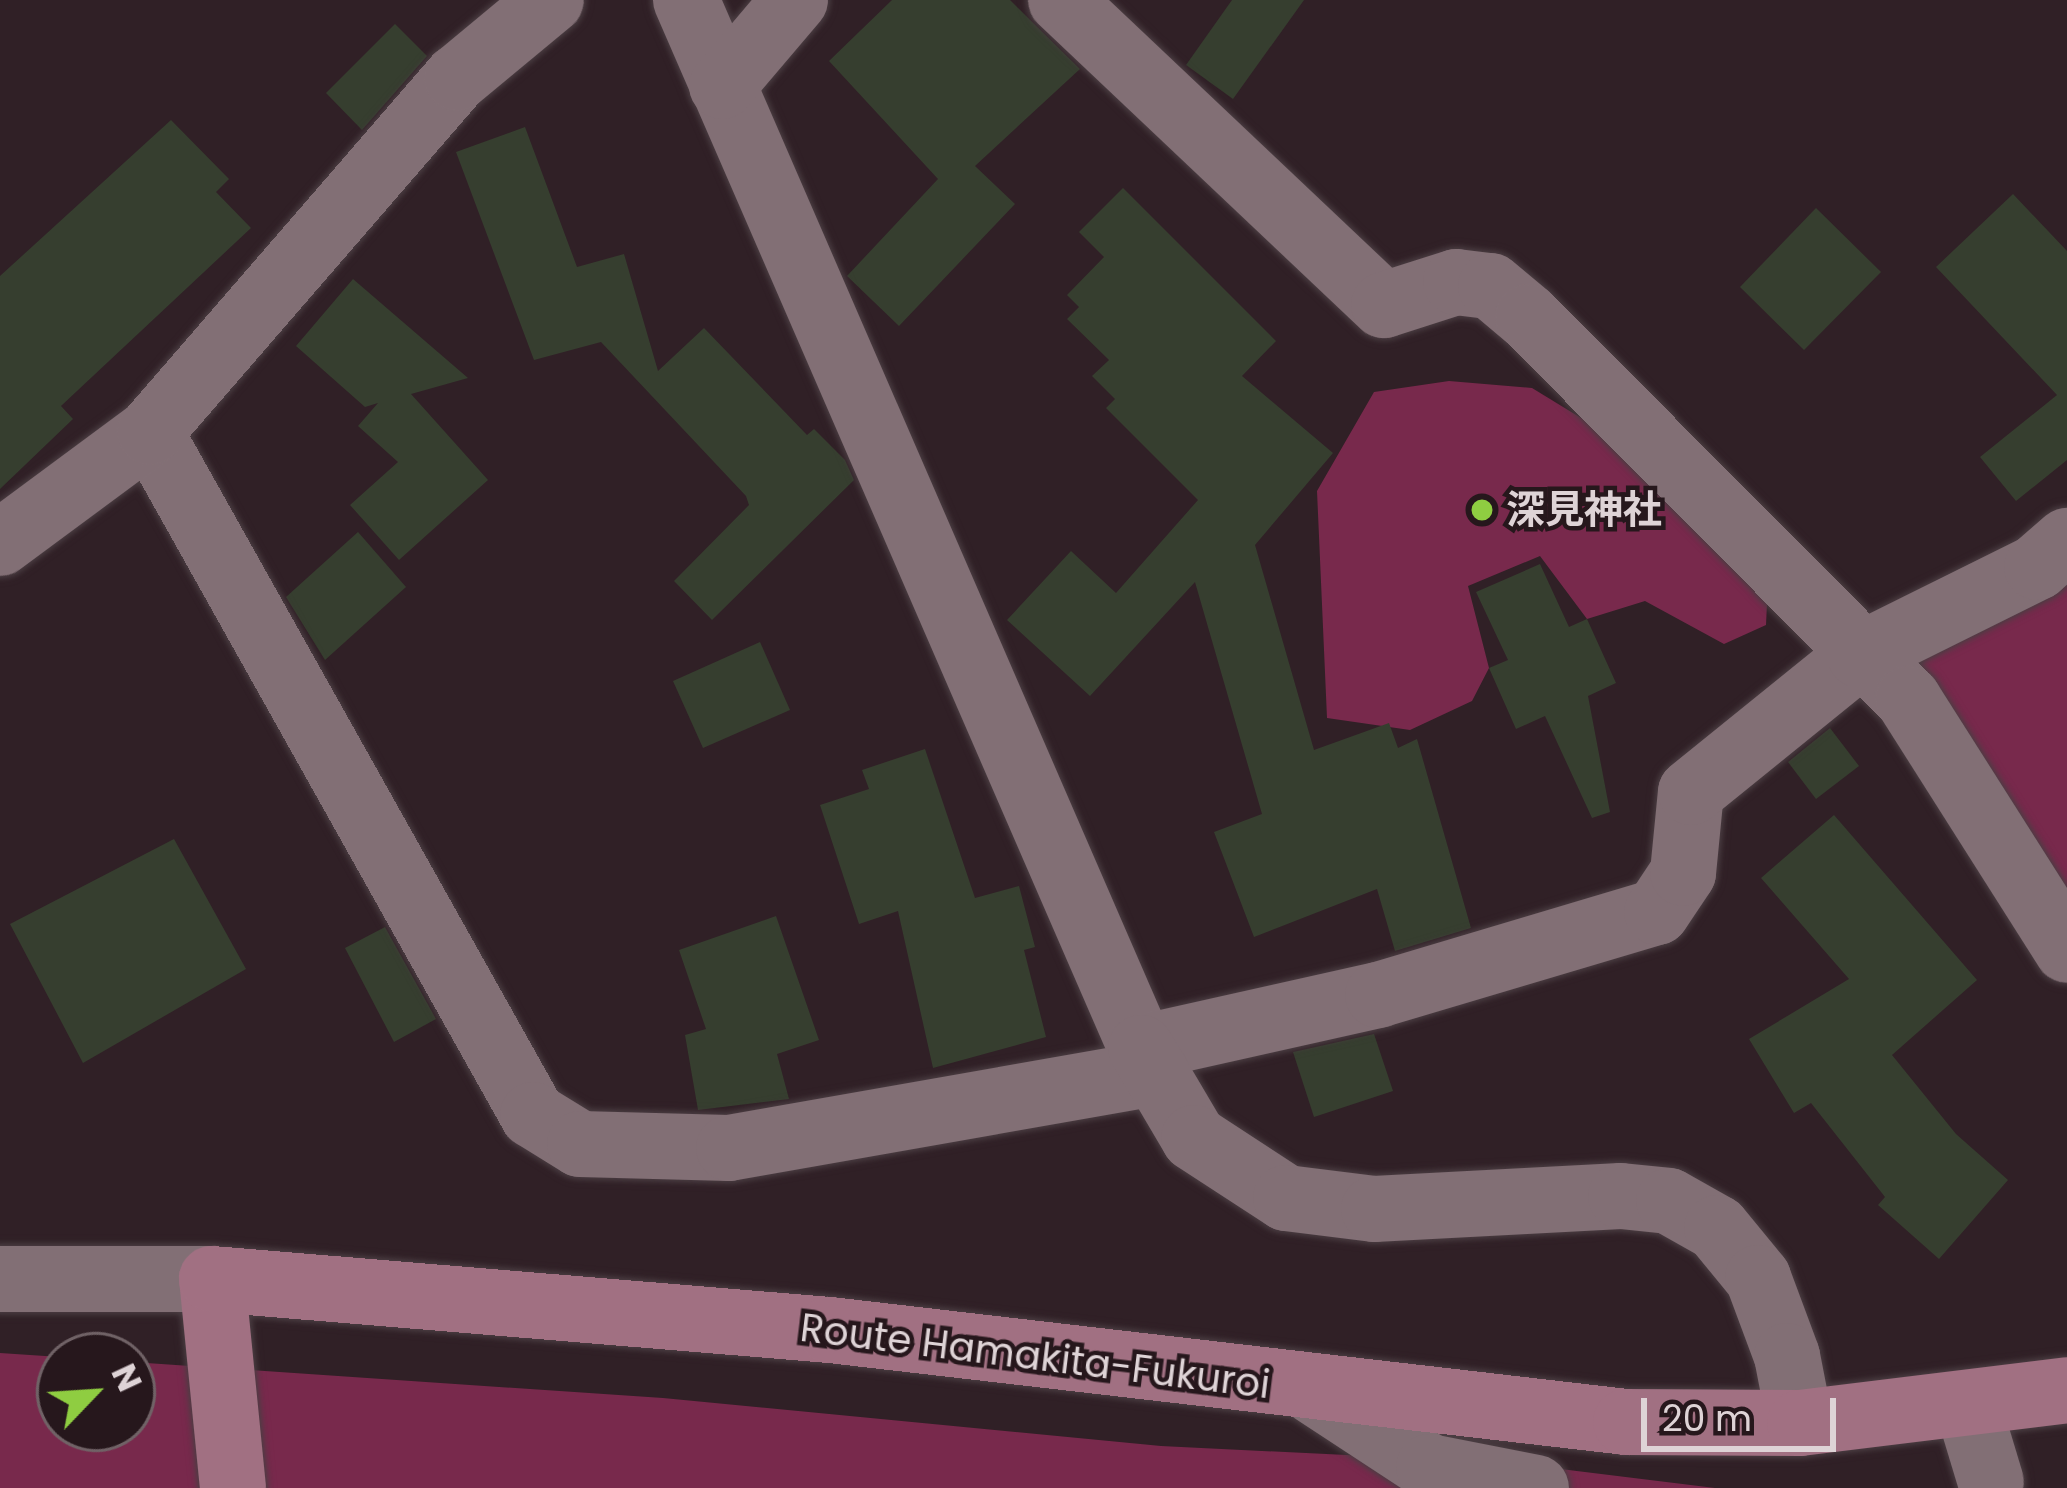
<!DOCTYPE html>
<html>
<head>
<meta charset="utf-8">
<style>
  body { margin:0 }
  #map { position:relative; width:2067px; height:1488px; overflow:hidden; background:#302026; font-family:Poppins,"Noto Sans JP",sans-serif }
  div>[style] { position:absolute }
  .green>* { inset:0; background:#78294c }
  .building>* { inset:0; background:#363e2f }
  .roads { filter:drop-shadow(0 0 3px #4b3e43) drop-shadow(0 0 3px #4b3e43) }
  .minor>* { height:66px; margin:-33px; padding:0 33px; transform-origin:33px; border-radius:33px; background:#826f75 }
  .tertiary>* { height:66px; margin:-33px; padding:0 33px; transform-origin:33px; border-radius:33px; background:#826f75 }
  .secondary>* { height:66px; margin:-33px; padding:0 33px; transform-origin:33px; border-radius:33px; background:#826f75 }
  .primary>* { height:66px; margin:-33px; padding:0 33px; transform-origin:33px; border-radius:33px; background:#a17082 }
  .dots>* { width:33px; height:33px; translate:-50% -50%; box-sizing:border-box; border:6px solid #26171c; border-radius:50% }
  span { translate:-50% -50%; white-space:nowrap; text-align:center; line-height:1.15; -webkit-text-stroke:9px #26171c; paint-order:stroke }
  .poi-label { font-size:39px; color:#ded3d6; font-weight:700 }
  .left { translate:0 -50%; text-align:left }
  .street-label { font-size:39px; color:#ded3d6 }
  .north { position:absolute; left:36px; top:1332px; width:120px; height:120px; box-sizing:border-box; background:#26171c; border:3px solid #706266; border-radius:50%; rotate:65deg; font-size:33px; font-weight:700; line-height:48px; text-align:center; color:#ded3d6 }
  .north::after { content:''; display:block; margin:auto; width:42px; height:54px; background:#8fcd41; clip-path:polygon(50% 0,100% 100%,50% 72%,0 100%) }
  .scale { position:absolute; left:1641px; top:1398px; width:195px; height:54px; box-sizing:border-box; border:6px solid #ded3d6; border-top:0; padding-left:15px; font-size:36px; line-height:42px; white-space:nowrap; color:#ded3d6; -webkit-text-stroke:9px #26171c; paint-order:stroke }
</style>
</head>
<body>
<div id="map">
  <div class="green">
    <i style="clip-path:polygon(1449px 381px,1532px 388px,1591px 424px,1769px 563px,1766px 625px,1724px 644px,1645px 601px,1587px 619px,1540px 556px,1468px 586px,1489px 668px,1472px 701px,1410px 730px,1327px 718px,1317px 491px,1374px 392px)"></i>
    <i style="clip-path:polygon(2067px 539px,2067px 900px,1889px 640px)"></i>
    <i style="clip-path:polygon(0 1353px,60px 1357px,60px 1428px,132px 1428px,132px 1362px,663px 1398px,1161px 1446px,1511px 1463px,1715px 1488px,0 1488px)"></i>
  </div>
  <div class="building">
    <i style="clip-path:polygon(892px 0,1010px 0,1080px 69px,975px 166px,1015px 204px,899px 326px,847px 276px,938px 179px,829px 61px)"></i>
    <i style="clip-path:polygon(1232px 0,1304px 0,1233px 99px,1186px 65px)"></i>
    <i style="clip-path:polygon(395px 24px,427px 56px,362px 130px,326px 93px)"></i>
    <i style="clip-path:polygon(171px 120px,229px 179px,216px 192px,251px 228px,61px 406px,73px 419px,0 489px,0 276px)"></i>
    <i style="clip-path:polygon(525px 127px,577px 267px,624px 254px,658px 371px,704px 328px,807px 435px,814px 429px,845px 460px,854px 480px,712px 620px,674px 581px,749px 505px,746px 496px,601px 342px,534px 360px,456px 152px)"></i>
    <i style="clip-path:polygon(1123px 188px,1276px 341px,1242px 376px,1333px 453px,1255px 545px,1314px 750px,1389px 723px,1398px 748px,1417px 739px,1471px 928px,1395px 951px,1377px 889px,1254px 937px,1214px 832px,1262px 814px,1195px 582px,1090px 696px,1007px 620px,1071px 551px,1116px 593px,1198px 500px,1106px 408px,1115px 399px,1092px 376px,1109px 360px,1067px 319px,1079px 307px,1067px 295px,1104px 257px,1079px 232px)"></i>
    <i style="clip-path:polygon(2013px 194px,2067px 251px,2067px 460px,2016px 501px,1980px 457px,2057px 395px,1936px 267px)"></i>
    <i style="clip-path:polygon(1816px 208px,1881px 272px,1804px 350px,1740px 287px)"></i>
    <i style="clip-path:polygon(353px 279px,468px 378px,411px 394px,488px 480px,399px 560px,350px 505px,398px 462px,358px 426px,378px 403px,365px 407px,296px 346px)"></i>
    <i style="clip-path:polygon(358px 532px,406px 587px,325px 660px,286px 597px)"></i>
    <i style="clip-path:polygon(1540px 564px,1569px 627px,1587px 619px,1616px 683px,1588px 696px,1610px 812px,1592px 818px,1545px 716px,1516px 729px,1489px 668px,1508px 660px,1476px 592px)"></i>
    <i style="clip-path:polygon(760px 642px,790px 710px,703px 748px,673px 681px)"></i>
    <i style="clip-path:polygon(1830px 728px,1859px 766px,1816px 799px,1788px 762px)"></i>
    <i style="clip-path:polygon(925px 749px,975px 898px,1019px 886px,1035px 947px,1024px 950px,1046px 1037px,933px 1068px,898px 911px,859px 924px,820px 805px,869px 789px,862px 770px)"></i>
    <i style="clip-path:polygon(1834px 815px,1977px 980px,1892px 1055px,1956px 1134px,2008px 1180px,1939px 1259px,1878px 1205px,1885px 1197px,1811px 1103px,1794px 1113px,1749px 1039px,1849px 979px,1761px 878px)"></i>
    <i style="clip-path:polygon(174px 839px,246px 969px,83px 1063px,10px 924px)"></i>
    <i style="clip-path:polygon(776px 916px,819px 1040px,777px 1054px,789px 1099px,698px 1110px,685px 1035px,706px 1029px,679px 950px)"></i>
    <i style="clip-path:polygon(385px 927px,436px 1019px,394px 1042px,345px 948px)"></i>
    <i style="clip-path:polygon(1374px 1034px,1393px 1091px,1314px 1117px,1293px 1052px)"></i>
  </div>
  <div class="roads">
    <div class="minor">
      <i style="left:686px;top:0;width:1143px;rotate:66.53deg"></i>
      <i style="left:1141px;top:1048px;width:243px;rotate:-12.6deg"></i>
      <i style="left:1378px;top:995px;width:291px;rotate:-16.6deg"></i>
      <i style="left:1657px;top:912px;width:47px;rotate:-56.3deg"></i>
      <i style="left:1683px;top:873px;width:81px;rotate:-84.4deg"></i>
      <i style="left:1691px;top:792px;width:218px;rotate:-39deg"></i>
      <i style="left:1860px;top:655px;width:198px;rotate:-26.4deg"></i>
      <i style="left:2037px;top:567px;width:40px;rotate:-41deg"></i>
      <i style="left:1061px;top:0;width:444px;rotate:43.4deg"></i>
      <i style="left:1384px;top:305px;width:76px;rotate:-17.7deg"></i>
      <i style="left:1456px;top:282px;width:35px;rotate:7deg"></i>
      <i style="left:1491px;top:286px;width:48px;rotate:40deg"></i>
      <i style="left:1528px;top:317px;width:539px;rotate:45.15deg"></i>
      <i style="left:1908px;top:699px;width:297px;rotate:57.6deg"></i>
      <i style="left:722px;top:86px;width:113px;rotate:-49.7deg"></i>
      <i style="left:150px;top:432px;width:783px;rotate:60.72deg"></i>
      <i style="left:533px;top:1115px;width:55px;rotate:31.7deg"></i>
      <i style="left:580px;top:1144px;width:149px;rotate:1.5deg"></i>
      <i style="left:729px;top:1148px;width:434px;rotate:-10deg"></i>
      <i style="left:0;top:543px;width:187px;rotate:-36.5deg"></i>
      <i style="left:150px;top:432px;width:469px;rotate:-49.1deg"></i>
      <i style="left:457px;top:78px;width:122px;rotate:-39.7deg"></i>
      <i style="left:1313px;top:1391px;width:139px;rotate:33.2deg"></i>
      <i style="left:1429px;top:1467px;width:109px;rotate:11.1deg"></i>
      <i style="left:1968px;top:1406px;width:79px;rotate:73.2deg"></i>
    </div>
    <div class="tertiary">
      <i style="left:1141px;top:1048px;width:104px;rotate:59.5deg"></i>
      <i style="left:1194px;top:1138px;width:110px;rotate:33.1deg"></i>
      <i style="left:1286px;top:1198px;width:89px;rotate:7.1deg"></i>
      <i style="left:1374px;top:1209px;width:247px;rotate:-3deg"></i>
      <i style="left:1621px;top:1196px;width:48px;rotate:5.9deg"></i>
      <i style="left:1669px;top:1201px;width:55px;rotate:29.4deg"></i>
      <i style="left:1717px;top:1228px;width:65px;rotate:50.6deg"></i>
      <i style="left:1758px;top:1278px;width:83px;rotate:69.6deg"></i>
      <i style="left:1787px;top:1356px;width:68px;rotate:79deg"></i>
    </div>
    <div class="secondary">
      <i style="left:0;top:1279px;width:212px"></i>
    </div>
    <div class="primary">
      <i style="left:233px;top:1488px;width:210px;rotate:-95.7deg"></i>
      <i style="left:212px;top:1279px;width:620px;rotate:4.72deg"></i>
      <i style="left:830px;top:1330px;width:801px;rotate:6.59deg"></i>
      <i style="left:1626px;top:1422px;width:174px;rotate:0.3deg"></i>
      <i style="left:1800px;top:1423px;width:269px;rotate:-7deg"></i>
    </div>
  </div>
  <div class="dots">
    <i style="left:1482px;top:510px;background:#8fcd41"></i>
  </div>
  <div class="poi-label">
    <span class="left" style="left:1506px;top:510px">深見神社</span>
  </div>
  <div class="street-label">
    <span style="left:1035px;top:1357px;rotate:7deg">Route Hamakita-Fukuroi</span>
  </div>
  <div class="north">N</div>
  <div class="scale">20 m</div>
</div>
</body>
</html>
